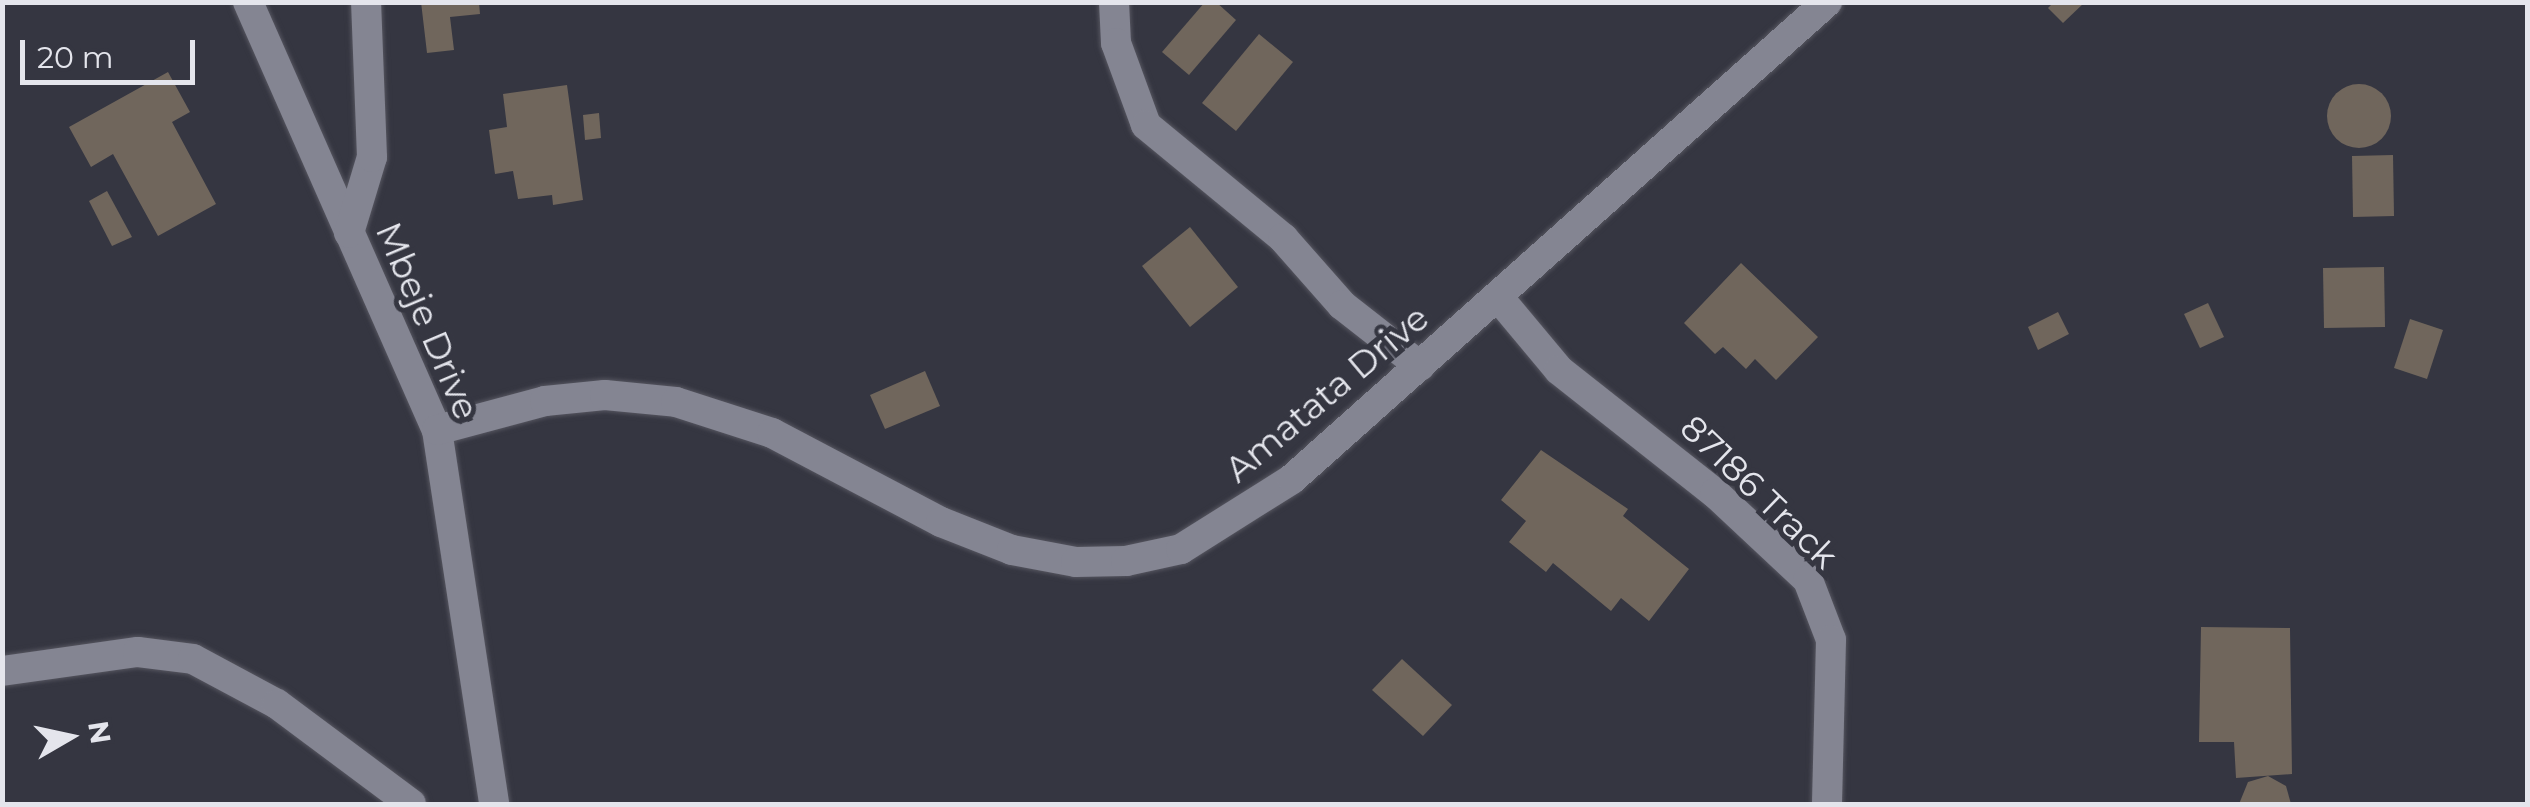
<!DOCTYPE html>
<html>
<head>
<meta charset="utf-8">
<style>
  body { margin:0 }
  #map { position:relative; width:2530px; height:807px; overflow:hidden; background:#353641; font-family:Montserrat,sans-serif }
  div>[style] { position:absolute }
  .building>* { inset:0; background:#70665c }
  .round { border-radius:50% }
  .roads { filter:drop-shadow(0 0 2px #55555f) drop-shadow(0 0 2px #55555f) }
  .minor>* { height:30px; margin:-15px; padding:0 15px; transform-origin:15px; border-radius:15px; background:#848592 }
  span { translate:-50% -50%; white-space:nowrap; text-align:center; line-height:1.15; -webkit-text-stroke:10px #353641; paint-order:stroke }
  .street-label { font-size:35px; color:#e4e5ec }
  .frame { position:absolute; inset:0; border:5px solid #e4e5ec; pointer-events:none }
  .north { position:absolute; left:20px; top:687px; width:100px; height:100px; -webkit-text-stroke:8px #353641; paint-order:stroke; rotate:81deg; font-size:28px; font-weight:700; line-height:40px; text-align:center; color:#e4e5ec }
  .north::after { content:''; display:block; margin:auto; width:35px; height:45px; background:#e4e5ec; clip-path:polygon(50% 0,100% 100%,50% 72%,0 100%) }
  .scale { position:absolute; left:20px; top:40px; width:175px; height:45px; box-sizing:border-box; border:5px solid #e4e5ec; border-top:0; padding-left:12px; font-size:30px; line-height:35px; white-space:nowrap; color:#e4e5ec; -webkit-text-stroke:8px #353641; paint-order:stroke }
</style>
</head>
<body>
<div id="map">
  <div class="building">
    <i style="clip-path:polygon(421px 2px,479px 2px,480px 14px,450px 17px,454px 50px,427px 53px)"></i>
    <i style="clip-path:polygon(1205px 2px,1216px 2px,1236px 20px,1189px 75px,1162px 52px)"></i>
    <i style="clip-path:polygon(2054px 2px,2085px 2px,2063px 23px,2048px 8px)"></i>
    <i style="clip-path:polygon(1259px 34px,1293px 62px,1236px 131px,1202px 103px)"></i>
    <i style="clip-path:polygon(168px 72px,190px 112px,172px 122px,216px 204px,158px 236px,113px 154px,91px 167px,69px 127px)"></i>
    <i class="round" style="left:2327px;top:84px;width:64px;height:64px"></i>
    <i style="clip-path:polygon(567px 85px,583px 200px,553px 205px,552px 195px,518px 199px,513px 171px,495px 174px,489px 130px,507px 127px,503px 94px)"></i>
    <i style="clip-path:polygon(599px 113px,601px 138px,585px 140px,583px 115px)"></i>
    <i style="clip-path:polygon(2393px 155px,2394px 216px,2353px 217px,2352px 156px)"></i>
    <i style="clip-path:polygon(107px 191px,132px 237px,112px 246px,89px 201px)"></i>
    <i style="clip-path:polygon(1190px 227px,1238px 287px,1190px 327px,1142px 266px)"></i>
    <i style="clip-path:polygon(1741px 263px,1818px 337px,1776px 380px,1755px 359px,1746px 369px,1723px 347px,1715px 354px,1684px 323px)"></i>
    <i style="clip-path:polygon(2384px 267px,2385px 327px,2324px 328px,2323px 268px)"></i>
    <i style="clip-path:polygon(2208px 303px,2224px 337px,2200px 348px,2184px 314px)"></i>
    <i style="clip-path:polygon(2058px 312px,2069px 334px,2038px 350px,2028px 327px)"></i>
    <i style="clip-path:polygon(2410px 319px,2443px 330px,2427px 379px,2394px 368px)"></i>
    <i style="clip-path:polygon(925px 371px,940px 406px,885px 429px,870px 395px)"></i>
    <i style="clip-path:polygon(1541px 450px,1628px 509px,1623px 516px,1689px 569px,1649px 621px,1621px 598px,1611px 611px,1553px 563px,1546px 572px,1509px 542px,1526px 521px,1501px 500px)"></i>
    <i style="clip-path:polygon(2201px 627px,2290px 628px,2292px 774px,2236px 778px,2234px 742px,2199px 742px)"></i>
    <i style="clip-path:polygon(1402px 659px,1452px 705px,1423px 736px,1372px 690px)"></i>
    <i style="clip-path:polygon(2268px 776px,2286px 786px,2291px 804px,2239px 804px,2248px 782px)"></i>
  </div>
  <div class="roads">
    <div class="minor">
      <i style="left:248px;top:2px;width:468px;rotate:66.2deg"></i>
      <i style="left:437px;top:430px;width:378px;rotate:81.3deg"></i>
      <i style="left:1114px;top:2px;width:41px;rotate:87.2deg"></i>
      <i style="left:1116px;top:43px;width:87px;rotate:69.9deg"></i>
      <i style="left:1146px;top:125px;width:178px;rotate:39.5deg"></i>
      <i style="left:1283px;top:238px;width:89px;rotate:48.6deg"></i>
      <i style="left:1342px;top:305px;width:99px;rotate:38deg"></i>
      <i style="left:349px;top:233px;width:79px;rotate:-73.2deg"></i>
      <i style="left:372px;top:157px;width:155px;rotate:-92.2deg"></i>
      <i style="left:1498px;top:297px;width:95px;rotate:50.1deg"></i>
      <i style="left:1559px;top:370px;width:199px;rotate:38.3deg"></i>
      <i style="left:1715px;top:493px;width:127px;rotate:43.1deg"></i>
      <i style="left:1808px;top:580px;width:64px;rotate:69deg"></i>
      <i style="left:1831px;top:640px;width:164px;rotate:91.4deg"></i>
      <i style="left:437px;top:430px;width:112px;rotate:-15deg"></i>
      <i style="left:545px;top:401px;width:60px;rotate:-5.7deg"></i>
      <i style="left:605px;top:395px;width:71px;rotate:5.6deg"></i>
      <i style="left:676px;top:402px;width:101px;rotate:17.9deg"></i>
      <i style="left:772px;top:433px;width:191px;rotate:27.8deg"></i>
      <i style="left:941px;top:522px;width:76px;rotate:21.5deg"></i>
      <i style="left:1012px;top:550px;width:65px;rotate:10.6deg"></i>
      <i style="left:1076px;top:562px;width:50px;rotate:-1.1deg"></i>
      <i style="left:1126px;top:561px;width:56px;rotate:-12.3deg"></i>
      <i style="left:1181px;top:549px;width:131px;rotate:-32.2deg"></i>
      <i style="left:1292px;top:479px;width:717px;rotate:-41.72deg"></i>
      <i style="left:2px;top:671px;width:137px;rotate:-8deg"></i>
      <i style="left:138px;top:652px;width:55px;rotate:7.3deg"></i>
      <i style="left:193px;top:659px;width:95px;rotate:28.2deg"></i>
      <i style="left:277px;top:704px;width:167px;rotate:36.7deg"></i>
    </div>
  </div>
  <div class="street-label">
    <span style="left:427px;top:321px;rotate:67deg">Mbeje Drive</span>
    <span style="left:1327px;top:394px;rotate:-40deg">Amatata Drive</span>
    <span style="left:1759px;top:492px;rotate:44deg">87186 Track</span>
  </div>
  <div class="frame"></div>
  <div class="north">N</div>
  <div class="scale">20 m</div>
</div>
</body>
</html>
